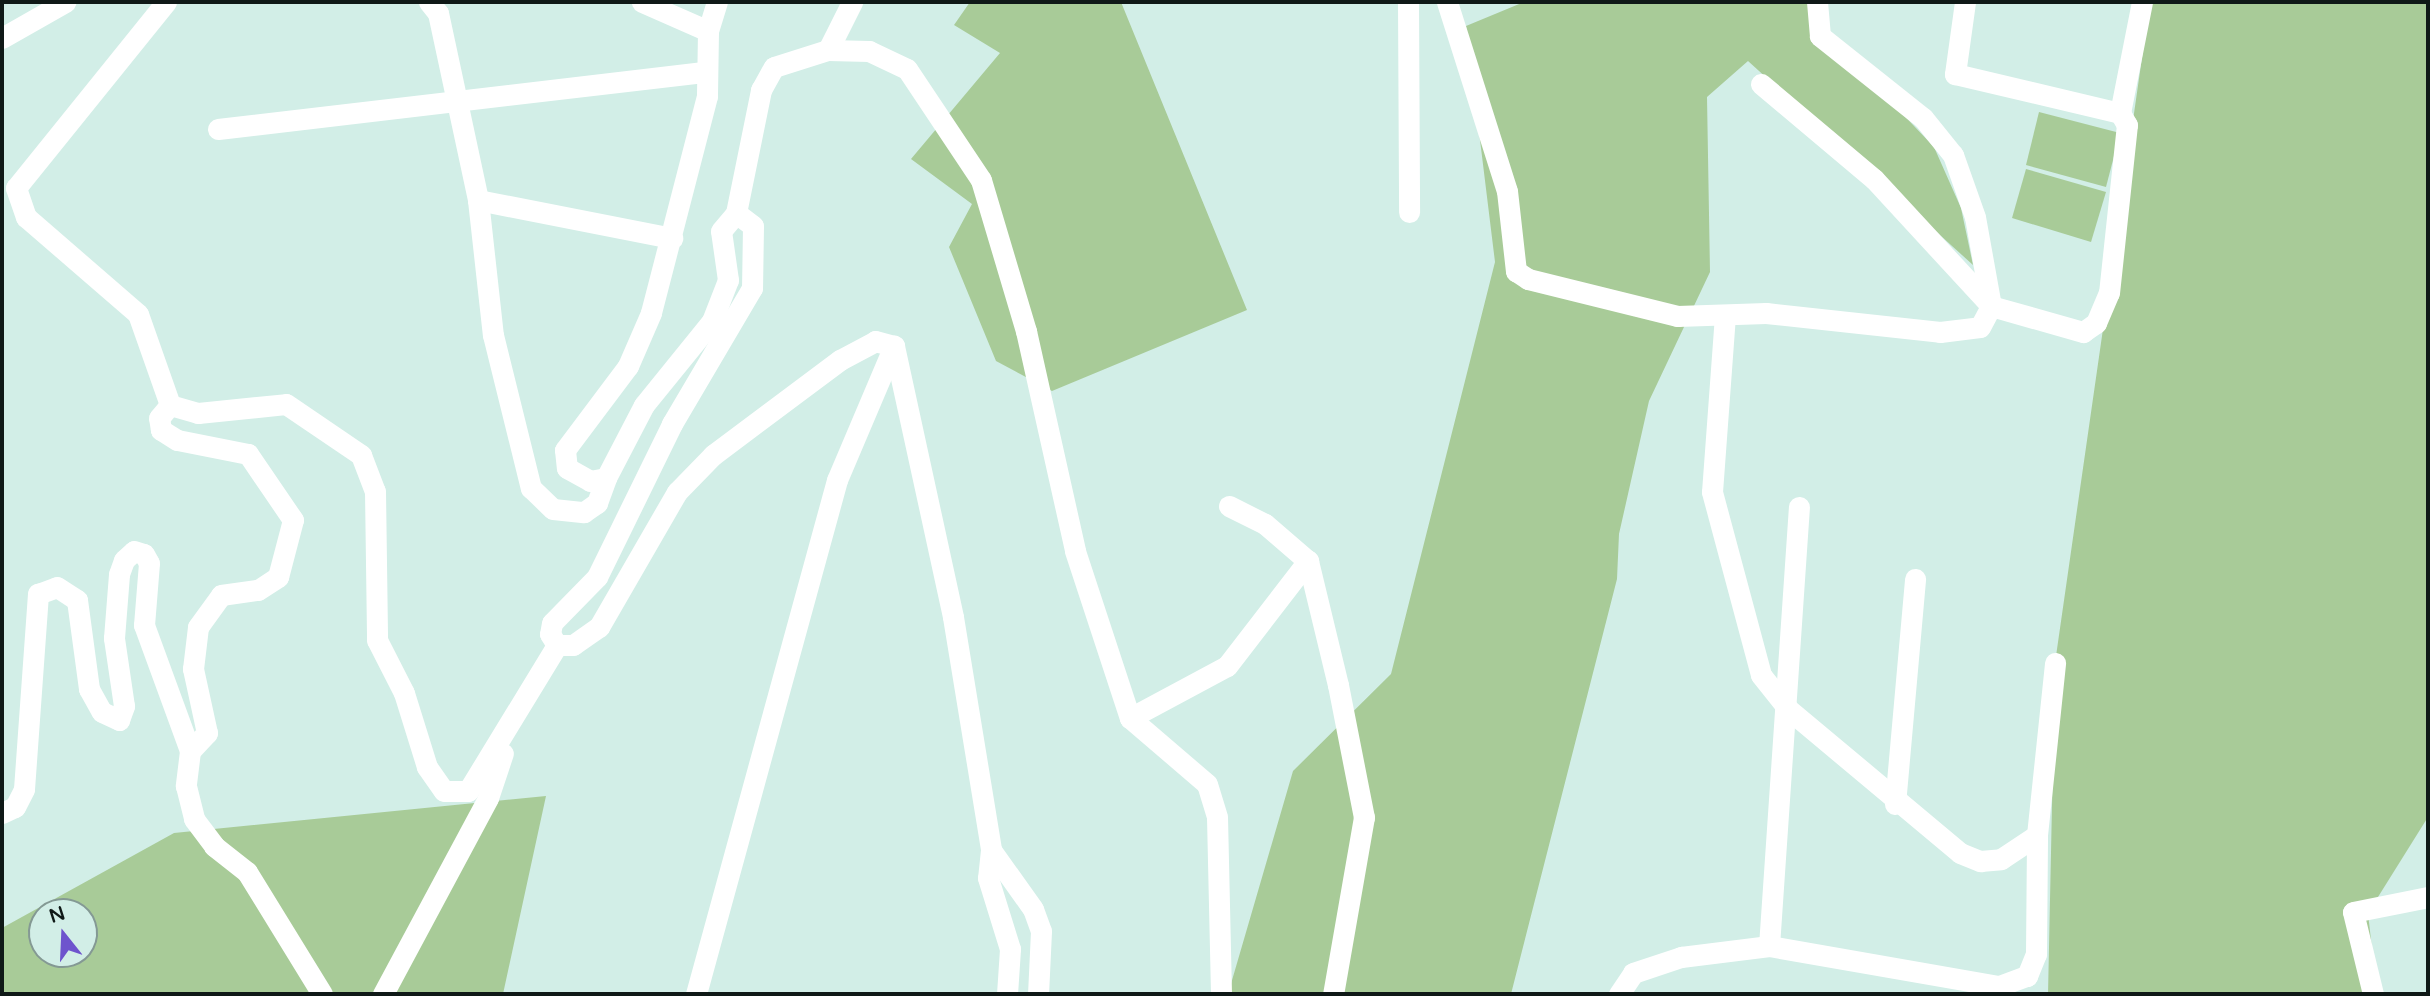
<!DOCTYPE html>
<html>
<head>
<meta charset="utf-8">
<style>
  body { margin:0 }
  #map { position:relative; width:2430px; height:996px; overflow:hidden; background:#d2eee7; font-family:"Varela Round",sans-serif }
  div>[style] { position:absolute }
  .green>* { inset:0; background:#a8cb98 }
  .minor>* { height:21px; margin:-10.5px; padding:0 10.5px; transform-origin:10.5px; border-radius:10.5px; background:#fff }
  span { translate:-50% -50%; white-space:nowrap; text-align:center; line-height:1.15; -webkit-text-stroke:5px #d2eee7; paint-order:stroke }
  .frame { position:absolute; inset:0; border:4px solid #0f1917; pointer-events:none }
  .north { position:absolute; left:28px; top:898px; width:70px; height:70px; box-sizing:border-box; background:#d2eee7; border:2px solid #849994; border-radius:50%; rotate:342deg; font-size:19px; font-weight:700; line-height:28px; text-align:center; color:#0f1917 }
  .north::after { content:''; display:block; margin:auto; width:24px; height:32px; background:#6e54cd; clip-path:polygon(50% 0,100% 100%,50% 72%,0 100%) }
</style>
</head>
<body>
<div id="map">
  <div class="green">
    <i style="clip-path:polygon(970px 2px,1121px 2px,1247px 310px,1052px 391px,996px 361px,949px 247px,972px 204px,911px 159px,1000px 53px,954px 25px)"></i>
    <i style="clip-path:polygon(1524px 2px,1809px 2px,1813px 40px,1895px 106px,1934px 147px,1961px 208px,1973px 265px,1748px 61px,1707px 97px,1710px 272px,1649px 401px,1619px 534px,1617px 579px,1511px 994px,1228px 994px,1293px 771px,1391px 674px,1495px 262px,1466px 26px)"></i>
    <i style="clip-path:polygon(2150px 2px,2428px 2px,2428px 817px,2368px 913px,2377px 994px,2048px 994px,2055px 663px)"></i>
    <i style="clip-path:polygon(2039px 112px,2120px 133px,2106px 187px,2026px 165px)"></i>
    <i style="clip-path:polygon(2026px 169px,2106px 192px,2091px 242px,2012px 218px)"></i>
    <i style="clip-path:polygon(evenodd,546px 796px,503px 994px,2px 994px,2px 928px,174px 833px,546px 796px,42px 912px,84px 912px,84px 954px,42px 954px,42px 912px)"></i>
  </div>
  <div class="minor">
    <i style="left:166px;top:2px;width:239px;rotate:128.9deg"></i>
    <i style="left:16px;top:188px;width:31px;rotate:71deg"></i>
    <i style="left:26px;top:217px;width:148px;rotate:40.9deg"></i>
    <i style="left:138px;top:314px;width:96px;rotate:70.6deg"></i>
    <i style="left:429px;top:2px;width:14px;rotate:51deg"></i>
    <i style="left:438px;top:13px;width:191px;rotate:77.9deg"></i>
    <i style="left:478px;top:200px;width:136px;rotate:83.7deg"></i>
    <i style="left:493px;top:335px;width:158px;rotate:76.1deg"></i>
    <i style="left:531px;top:488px;width:30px;rotate:44deg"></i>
    <i style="left:553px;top:509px;width:31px;rotate:6deg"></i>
    <i style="left:584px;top:512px;width:16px;rotate:-35deg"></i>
    <i style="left:597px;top:503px;width:27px;rotate:-70deg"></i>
    <i style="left:642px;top:2px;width:72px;rotate:23.7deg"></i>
    <i style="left:708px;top:31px;width:30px;rotate:-73deg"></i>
    <i style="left:1408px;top:2px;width:210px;rotate:89.7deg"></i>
    <i style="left:1447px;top:2px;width:198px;rotate:72.4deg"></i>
    <i style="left:1507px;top:191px;width:81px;rotate:83.6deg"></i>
    <i style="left:1516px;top:271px;width:14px;rotate:34deg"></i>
    <i style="left:1528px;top:279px;width:154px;rotate:13.9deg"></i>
    <i style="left:1677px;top:316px;width:89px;rotate:-1.9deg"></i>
    <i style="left:1766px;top:313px;width:175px;rotate:6.2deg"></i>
    <i style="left:1940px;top:332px;width:40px;rotate:-7.1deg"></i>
    <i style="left:1980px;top:327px;width:24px;rotate:-62deg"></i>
    <i style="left:1991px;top:306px;width:90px;rotate:-100.2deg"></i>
    <i style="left:1975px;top:217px;width:66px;rotate:-109.5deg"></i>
    <i style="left:1953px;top:155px;width:48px;rotate:-129deg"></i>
    <i style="left:1923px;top:118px;width:132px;rotate:-141.5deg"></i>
    <i style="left:1820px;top:36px;width:34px;rotate:-95deg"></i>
    <i style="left:1965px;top:2px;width:73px;rotate:97.9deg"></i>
    <i style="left:1955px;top:74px;width:170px;rotate:13.3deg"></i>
    <i style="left:708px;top:31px;width:65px;rotate:90.9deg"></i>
    <i style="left:707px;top:96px;width:224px;rotate:104.5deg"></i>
    <i style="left:651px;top:313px;width:58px;rotate:113.5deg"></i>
    <i style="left:628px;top:366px;width:105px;rotate:126.9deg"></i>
    <i style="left:565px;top:450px;width:18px;rotate:84deg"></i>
    <i style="left:567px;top:468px;width:26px;rotate:29deg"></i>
    <i style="left:590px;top:481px;width:16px;rotate:-11deg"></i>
    <i style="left:606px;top:478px;width:82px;rotate:-62.5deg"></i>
    <i style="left:644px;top:405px;width:108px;rotate:-51deg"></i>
    <i style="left:712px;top:321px;width:44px;rotate:-68.7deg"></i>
    <i style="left:728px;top:280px;width:49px;rotate:-98.1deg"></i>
    <i style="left:721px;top:231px;width:23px;rotate:-50deg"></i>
    <i style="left:736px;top:213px;width:21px;rotate:37deg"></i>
    <i style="left:753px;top:226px;width:62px;rotate:90.9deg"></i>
    <i style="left:752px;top:288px;width:158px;rotate:120.5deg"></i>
    <i style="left:672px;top:424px;width:170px;rotate:116.1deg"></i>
    <i style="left:597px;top:577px;width:64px;rotate:134.4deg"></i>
    <i style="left:552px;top:623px;width:11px;rotate:100deg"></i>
    <i style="left:550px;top:634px;width:13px;rotate:58deg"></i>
    <i style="left:557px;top:645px;width:16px"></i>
    <i style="left:573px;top:645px;width:32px;rotate:-35deg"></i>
    <i style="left:599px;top:627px;width:156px;rotate:-60deg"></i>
    <i style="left:677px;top:492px;width:52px;rotate:-45.8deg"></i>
    <i style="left:713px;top:455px;width:159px;rotate:-36.8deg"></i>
    <i style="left:840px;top:360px;width:40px;rotate:-28deg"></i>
    <i style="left:875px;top:341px;width:20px;rotate:15deg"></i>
    <i style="left:894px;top:346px;width:277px;rotate:77.7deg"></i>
    <i style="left:953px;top:617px;width:236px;rotate:80.7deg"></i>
    <i style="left:991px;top:850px;width:72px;rotate:54.6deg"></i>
    <i style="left:1033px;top:909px;width:23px;rotate:70deg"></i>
    <i style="left:1041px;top:931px;width:63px;rotate:92.7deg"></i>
    <i style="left:2px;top:38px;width:73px;rotate:-29.7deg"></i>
    <i style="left:828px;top:50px;width:54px;rotate:-63.4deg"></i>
    <i style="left:1761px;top:84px;width:148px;rotate:40.1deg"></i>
    <i style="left:1874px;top:179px;width:173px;rotate:47.3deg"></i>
    <i style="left:1991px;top:306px;width:96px;rotate:15.8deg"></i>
    <i style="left:2083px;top:332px;width:16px;rotate:-35deg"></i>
    <i style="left:2096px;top:323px;width:33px;rotate:-67deg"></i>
    <i style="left:2109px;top:293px;width:169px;rotate:-83.9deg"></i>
    <i style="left:2127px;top:125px;width:14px;rotate:-120deg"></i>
    <i style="left:2120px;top:113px;width:113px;rotate:-78.8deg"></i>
    <i style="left:218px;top:129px;width:491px;rotate:-6.7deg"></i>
    <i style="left:478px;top:200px;width:198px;rotate:11.1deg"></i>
    <i style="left:736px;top:213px;width:126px;rotate:-78.5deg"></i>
    <i style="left:761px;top:90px;width:26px;rotate:-61deg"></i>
    <i style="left:774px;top:67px;width:57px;rotate:-17.5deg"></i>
    <i style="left:828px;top:50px;width:41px;rotate:1.4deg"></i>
    <i style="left:869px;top:51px;width:42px;rotate:25.3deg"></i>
    <i style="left:907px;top:69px;width:133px;rotate:56.3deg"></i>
    <i style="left:981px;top:180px;width:158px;rotate:73.4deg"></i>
    <i style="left:1026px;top:331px;width:225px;rotate:77.4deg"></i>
    <i style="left:1075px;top:551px;width:176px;rotate:71.8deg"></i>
    <i style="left:1130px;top:718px;width:101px;rotate:40.6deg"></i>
    <i style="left:1207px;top:784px;width:34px;rotate:73deg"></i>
    <i style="left:1217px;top:817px;width:177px;rotate:88.7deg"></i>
    <i style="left:1725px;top:315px;width:177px;rotate:94.2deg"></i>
    <i style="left:1712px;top:492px;width:189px;rotate:75deg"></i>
    <i style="left:1761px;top:675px;width:43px;rotate:51.5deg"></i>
    <i style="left:1788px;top:709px;width:224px;rotate:39.9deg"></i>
    <i style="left:1960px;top:853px;width:22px;rotate:22deg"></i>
    <i style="left:1980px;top:861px;width:21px;rotate:-5deg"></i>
    <i style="left:2001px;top:859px;width:43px;rotate:-33.7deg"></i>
    <i style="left:1229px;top:506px;width:40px;rotate:26.6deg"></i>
    <i style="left:1265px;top:524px;width:57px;rotate:40.7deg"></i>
    <i style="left:1308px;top:561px;width:128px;rotate:76.4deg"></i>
    <i style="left:1338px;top:685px;width:135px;rotate:78.9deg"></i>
    <i style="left:1364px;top:817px;width:180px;rotate:99.9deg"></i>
    <i style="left:1130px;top:718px;width:110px;rotate:-28.2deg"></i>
    <i style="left:1227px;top:666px;width:133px;rotate:-52.4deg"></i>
    <i style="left:190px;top:751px;width:25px;rotate:-47deg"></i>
    <i style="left:207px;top:733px;width:66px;rotate:-102.3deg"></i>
    <i style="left:193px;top:669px;width:42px;rotate:-83.2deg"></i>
    <i style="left:198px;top:627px;width:39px;rotate:-54deg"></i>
    <i style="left:221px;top:595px;width:37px;rotate:-8deg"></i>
    <i style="left:258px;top:590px;width:24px;rotate:-33deg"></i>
    <i style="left:278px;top:577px;width:59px;rotate:-75.3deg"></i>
    <i style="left:293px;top:520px;width:80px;rotate:-124.3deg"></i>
    <i style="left:248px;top:454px;width:72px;rotate:-168.8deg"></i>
    <i style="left:177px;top:440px;width:19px;rotate:-148deg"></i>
    <i style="left:161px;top:430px;width:12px;rotate:-99deg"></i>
    <i style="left:159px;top:418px;width:17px;rotate:-50deg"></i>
    <i style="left:170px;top:405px;width:29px;rotate:16deg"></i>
    <i style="left:198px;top:413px;width:88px;rotate:-5.8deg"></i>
    <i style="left:286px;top:404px;width:91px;rotate:34.2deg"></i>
    <i style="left:361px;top:455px;width:39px;rotate:69deg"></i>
    <i style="left:375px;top:491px;width:149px;rotate:89.2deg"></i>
    <i style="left:377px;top:640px;width:59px;rotate:63deg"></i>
    <i style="left:404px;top:693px;width:77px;rotate:72.7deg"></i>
    <i style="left:427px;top:767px;width:29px;rotate:55deg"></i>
    <i style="left:444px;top:791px;width:24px"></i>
    <i style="left:468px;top:791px;width:171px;rotate:-58.6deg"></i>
    <i style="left:1895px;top:804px;width:226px;rotate:-84.9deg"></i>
    <i style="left:2px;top:813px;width:14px;rotate:-25deg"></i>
    <i style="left:15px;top:807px;width:20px;rotate:-63deg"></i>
    <i style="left:24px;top:789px;width:196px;rotate:-85.9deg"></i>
    <i style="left:38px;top:594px;width:20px;rotate:-20deg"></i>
    <i style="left:57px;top:587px;width:24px;rotate:33deg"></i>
    <i style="left:77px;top:600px;width:90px;rotate:82.3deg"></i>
    <i style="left:89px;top:689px;width:26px;rotate:61deg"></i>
    <i style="left:102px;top:712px;width:19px;rotate:25deg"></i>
    <i style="left:119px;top:720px;width:15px;rotate:-70deg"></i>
    <i style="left:124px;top:706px;width:69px;rotate:-98.4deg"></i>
    <i style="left:114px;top:638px;width:64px;rotate:-85.5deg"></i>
    <i style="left:119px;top:574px;width:15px;rotate:-70deg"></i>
    <i style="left:124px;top:560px;width:13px;rotate:-42deg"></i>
    <i style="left:134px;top:551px;width:10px;rotate:17deg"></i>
    <i style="left:144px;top:554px;width:10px;rotate:61deg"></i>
    <i style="left:149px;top:563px;width:62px;rotate:94.6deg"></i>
    <i style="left:144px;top:625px;width:134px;rotate:69.9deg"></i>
    <i style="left:190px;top:751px;width:35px;rotate:97deg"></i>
    <i style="left:186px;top:786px;width:34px;rotate:76deg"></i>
    <i style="left:194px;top:819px;width:34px;rotate:53deg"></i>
    <i style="left:214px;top:846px;width:42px;rotate:38.2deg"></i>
    <i style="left:247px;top:872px;width:143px;rotate:58.4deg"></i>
    <i style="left:991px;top:850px;width:28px;rotate:96deg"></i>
    <i style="left:988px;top:878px;width:74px;rotate:72.8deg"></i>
    <i style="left:1010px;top:949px;width:45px;rotate:93.8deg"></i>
    <i style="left:1769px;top:946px;width:440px;rotate:-86.1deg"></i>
    <i style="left:383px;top:994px;width:222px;rotate:-61.8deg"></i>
    <i style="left:488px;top:798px;width:47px;rotate:-71.6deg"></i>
    <i style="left:696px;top:994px;width:533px;rotate:-74.66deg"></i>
    <i style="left:837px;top:480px;width:146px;rotate:-67deg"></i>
    <i style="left:1619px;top:994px;width:25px;rotate:-56deg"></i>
    <i style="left:1633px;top:973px;width:51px;rotate:-18.4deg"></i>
    <i style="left:1681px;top:957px;width:89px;rotate:-7.1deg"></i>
    <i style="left:1769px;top:946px;width:233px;rotate:9.9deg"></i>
    <i style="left:1999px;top:986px;width:30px;rotate:-20deg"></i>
    <i style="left:2027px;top:976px;width:24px;rotate:-68deg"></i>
    <i style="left:2036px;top:954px;width:119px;rotate:-89.5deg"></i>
    <i style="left:2037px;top:835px;width:173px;rotate:-84deg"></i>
    <i style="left:2373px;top:994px;width:84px;rotate:-103.7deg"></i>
    <i style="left:2353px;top:912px;width:76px;rotate:-11.3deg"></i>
  </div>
  <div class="frame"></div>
  <div class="north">N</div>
</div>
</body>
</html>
